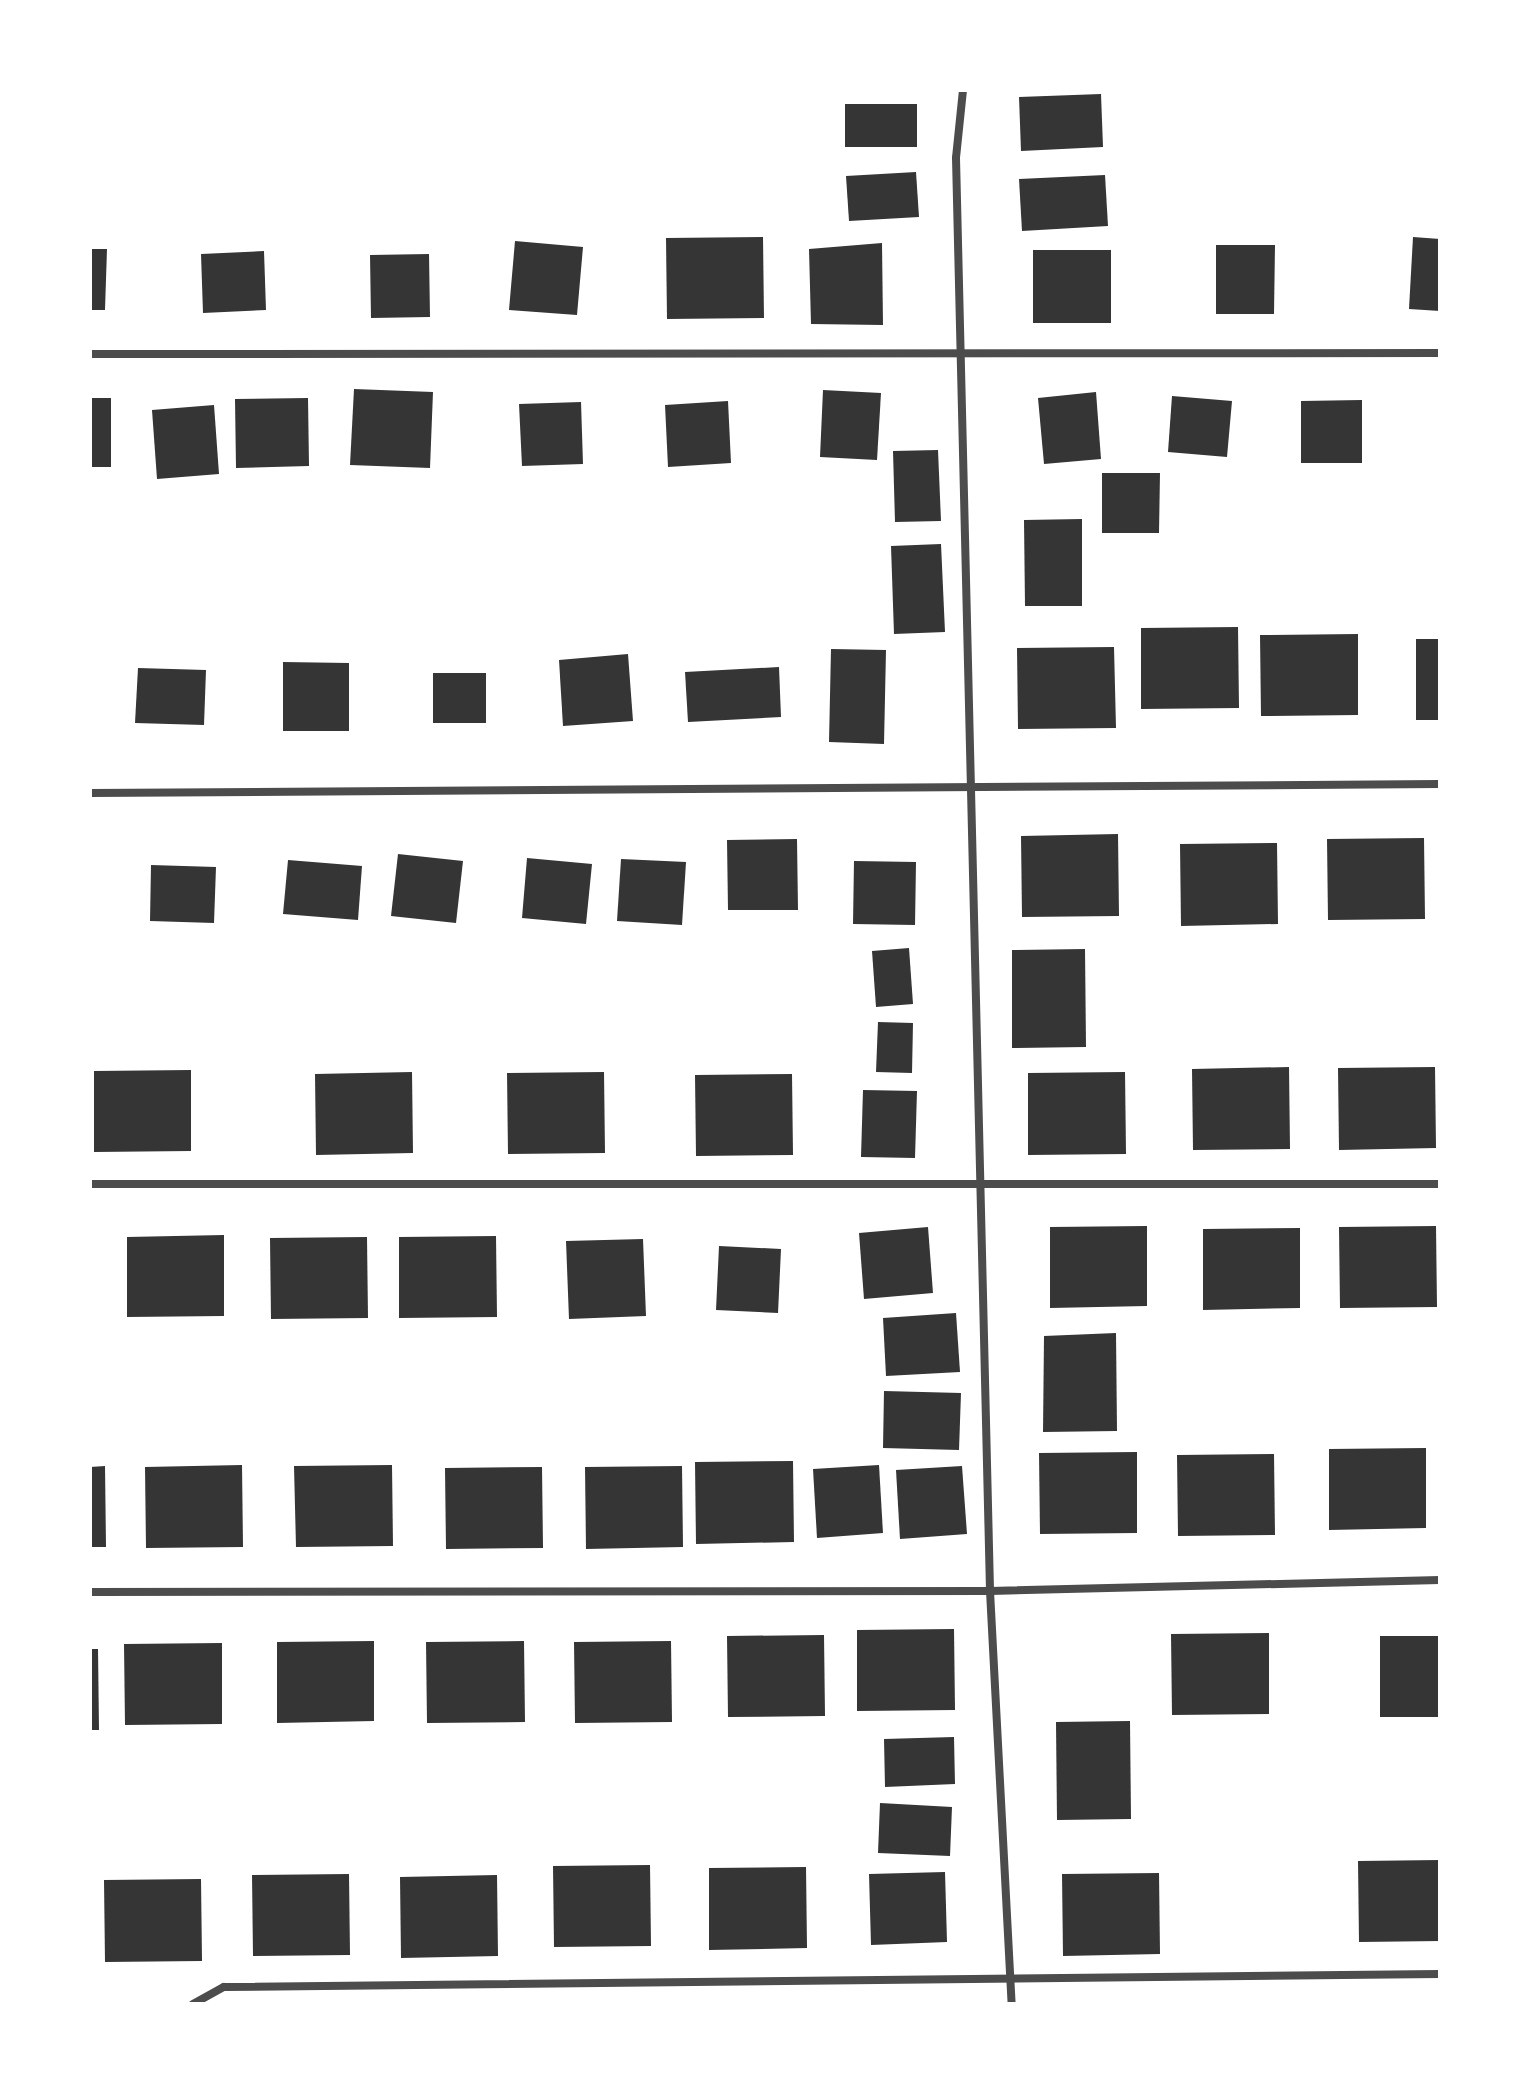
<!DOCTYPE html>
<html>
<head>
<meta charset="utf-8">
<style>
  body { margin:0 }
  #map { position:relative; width:1530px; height:2094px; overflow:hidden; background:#fff; font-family:Inter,sans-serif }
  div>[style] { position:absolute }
  .building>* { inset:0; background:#353535 }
  .minor>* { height:8px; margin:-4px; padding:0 4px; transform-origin:4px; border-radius:4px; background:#4c4c4c }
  span { translate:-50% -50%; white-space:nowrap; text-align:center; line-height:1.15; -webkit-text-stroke:7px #fff; paint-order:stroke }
  .frame { position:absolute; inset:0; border:92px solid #fff; pointer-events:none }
</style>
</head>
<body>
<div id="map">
  <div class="building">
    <i style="clip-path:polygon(1101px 94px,1103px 147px,1021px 151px,1019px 97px)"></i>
    <i style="clip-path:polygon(845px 104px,917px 104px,917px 147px,845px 147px)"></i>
    <i style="clip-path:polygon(916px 172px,919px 217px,849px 221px,846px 176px)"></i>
    <i style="clip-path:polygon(1105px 175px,1108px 226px,1022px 231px,1019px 179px)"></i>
    <i style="clip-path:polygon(763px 237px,764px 318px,667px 319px,666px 238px)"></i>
    <i style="clip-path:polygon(1413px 237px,1440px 239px,1440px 311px,1409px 309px)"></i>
    <i style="clip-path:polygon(515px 241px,583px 247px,577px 315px,509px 310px)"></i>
    <i style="clip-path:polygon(882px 243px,883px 325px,811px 324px,809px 249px)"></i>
    <i style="clip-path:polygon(1216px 245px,1275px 245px,1274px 314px,1216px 314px)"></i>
    <i style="clip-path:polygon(90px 249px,107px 249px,105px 310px,90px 310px)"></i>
    <i style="clip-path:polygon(1033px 250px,1111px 250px,1111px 323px,1033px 323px)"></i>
    <i style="clip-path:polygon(264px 251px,266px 310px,203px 313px,201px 254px)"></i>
    <i style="clip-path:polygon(429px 254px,430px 317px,371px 318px,370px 255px)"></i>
    <i style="clip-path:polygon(354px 389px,433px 392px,430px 468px,350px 465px)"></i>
    <i style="clip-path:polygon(823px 390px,881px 393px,877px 460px,820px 457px)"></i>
    <i style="clip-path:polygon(1096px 392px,1101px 459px,1044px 464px,1038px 398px)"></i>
    <i style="clip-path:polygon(1172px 396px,1232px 401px,1227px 457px,1168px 452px)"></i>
    <i style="clip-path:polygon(90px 398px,111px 398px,111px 467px,90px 467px)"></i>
    <i style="clip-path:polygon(308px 398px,309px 466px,236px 468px,235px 399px)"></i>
    <i style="clip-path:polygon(1362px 400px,1362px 463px,1301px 463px,1301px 401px)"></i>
    <i style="clip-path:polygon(728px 401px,731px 463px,668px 467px,665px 405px)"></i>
    <i style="clip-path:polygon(581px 402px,583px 464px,522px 466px,519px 404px)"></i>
    <i style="clip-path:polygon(214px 405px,219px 474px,157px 479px,152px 410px)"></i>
    <i style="clip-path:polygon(938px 450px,941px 521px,895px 522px,893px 451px)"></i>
    <i style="clip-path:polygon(1102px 473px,1160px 473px,1159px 533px,1102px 533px)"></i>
    <i style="clip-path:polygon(1082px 519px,1082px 606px,1025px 606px,1024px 520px)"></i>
    <i style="clip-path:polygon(941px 544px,945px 632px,894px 634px,891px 546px)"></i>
    <i style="clip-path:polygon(1238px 627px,1239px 708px,1141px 709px,1141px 628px)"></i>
    <i style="clip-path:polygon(1358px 634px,1358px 715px,1261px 716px,1260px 635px)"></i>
    <i style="clip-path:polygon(1416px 639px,1440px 639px,1440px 720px,1416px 720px)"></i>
    <i style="clip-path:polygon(1114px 647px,1116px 728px,1018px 729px,1017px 648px)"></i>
    <i style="clip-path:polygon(831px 649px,886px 650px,884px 744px,829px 742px)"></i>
    <i style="clip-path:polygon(628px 654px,633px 721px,563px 726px,559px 660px)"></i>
    <i style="clip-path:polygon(283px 662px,349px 663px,349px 731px,283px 731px)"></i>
    <i style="clip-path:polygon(779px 667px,781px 717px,688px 722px,685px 672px)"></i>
    <i style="clip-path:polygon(138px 668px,206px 670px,204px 725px,135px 723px)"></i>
    <i style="clip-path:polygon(433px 673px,486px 673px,486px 723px,433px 723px)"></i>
    <i style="clip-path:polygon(1118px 834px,1119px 916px,1022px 917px,1021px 836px)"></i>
    <i style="clip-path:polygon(1424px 838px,1425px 919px,1328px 920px,1327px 839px)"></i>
    <i style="clip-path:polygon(797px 839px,798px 910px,728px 910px,727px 840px)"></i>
    <i style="clip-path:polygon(1277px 843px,1278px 924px,1181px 926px,1180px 844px)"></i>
    <i style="clip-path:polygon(398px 854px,463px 861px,456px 923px,391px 916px)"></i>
    <i style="clip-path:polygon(527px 858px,592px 864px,586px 924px,522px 918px)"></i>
    <i style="clip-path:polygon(621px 859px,686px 862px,682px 925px,617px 921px)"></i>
    <i style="clip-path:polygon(288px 860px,362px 866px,358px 920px,283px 914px)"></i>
    <i style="clip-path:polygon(854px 861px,916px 862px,915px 925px,853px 924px)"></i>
    <i style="clip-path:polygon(151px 865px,216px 867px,214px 923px,150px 921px)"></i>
    <i style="clip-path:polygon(909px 948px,913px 1004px,876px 1007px,872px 951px)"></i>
    <i style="clip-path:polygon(1085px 949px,1086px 1047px,1012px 1048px,1012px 950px)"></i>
    <i style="clip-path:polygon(878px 1022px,913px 1023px,912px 1073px,876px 1072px)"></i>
    <i style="clip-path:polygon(1289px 1067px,1290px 1149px,1193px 1150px,1192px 1069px)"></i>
    <i style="clip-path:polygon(1435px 1067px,1436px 1148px,1339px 1150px,1338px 1068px)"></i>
    <i style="clip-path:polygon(191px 1070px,191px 1151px,94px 1152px,94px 1071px)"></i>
    <i style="clip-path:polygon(412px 1072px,413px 1153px,316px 1155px,315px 1074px)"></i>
    <i style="clip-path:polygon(604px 1072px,605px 1153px,508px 1154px,507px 1073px)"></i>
    <i style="clip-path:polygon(1125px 1072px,1126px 1154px,1028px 1155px,1028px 1073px)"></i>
    <i style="clip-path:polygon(792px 1074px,793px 1155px,696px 1156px,695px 1075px)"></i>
    <i style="clip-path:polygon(863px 1090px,917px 1091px,915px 1158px,861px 1157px)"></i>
    <i style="clip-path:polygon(1147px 1226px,1147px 1306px,1050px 1308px,1050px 1227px)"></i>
    <i style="clip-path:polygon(1436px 1226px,1437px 1307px,1340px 1308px,1339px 1227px)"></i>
    <i style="clip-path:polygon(928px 1227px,933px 1293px,864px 1299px,859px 1233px)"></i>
    <i style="clip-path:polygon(1300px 1228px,1300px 1308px,1203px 1310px,1203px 1229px)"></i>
    <i style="clip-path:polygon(224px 1235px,224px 1316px,127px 1317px,127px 1237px)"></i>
    <i style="clip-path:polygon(496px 1236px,497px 1317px,399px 1318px,399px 1237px)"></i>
    <i style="clip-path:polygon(367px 1237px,368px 1318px,271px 1319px,270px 1238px)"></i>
    <i style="clip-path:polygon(643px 1239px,646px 1316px,569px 1319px,566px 1241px)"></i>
    <i style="clip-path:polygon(719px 1246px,781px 1249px,778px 1313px,716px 1310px)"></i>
    <i style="clip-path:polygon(956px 1313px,960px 1372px,886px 1376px,883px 1318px)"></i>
    <i style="clip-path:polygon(1116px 1333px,1117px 1431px,1043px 1432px,1044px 1336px)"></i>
    <i style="clip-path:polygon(884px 1391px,961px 1393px,959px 1450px,883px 1448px)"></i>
    <i style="clip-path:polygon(1426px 1448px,1426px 1528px,1329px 1530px,1329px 1449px)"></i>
    <i style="clip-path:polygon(1137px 1452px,1137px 1533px,1040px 1534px,1039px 1453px)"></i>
    <i style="clip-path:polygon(1274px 1454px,1275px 1535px,1178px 1536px,1177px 1455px)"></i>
    <i style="clip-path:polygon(793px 1461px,794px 1542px,696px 1544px,695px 1462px)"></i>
    <i style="clip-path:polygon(242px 1465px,243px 1547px,146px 1548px,145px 1467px)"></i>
    <i style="clip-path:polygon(392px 1465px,393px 1546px,296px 1547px,294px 1466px)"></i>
    <i style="clip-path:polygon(879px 1465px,883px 1533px,817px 1538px,813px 1469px)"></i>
    <i style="clip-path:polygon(105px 1466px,106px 1547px,90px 1547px,90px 1467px)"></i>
    <i style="clip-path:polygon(682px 1466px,683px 1547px,586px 1549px,585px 1467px)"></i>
    <i style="clip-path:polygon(962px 1466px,967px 1534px,900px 1539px,896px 1470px)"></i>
    <i style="clip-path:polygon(542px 1467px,543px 1548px,446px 1549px,445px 1468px)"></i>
    <i style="clip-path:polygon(954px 1629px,955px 1710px,857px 1711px,857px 1630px)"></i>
    <i style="clip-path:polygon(1269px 1633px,1269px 1714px,1172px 1715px,1171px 1634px)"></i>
    <i style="clip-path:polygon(824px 1635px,825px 1716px,728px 1717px,727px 1636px)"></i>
    <i style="clip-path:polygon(1380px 1636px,1440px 1636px,1440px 1717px,1380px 1717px)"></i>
    <i style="clip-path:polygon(374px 1641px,374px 1721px,277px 1723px,277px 1642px)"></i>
    <i style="clip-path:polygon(524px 1641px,525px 1722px,427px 1723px,426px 1642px)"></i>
    <i style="clip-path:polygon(671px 1641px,672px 1722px,575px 1723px,574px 1642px)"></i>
    <i style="clip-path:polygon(222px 1643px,222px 1724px,125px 1725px,124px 1644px)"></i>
    <i style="clip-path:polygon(90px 1649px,98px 1649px,99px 1730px,90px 1730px)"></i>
    <i style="clip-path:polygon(1130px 1721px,1131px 1819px,1057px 1820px,1056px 1722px)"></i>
    <i style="clip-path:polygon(954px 1737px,955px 1784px,885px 1787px,884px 1739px)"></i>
    <i style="clip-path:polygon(880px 1803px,952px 1807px,950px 1856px,878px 1853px)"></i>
    <i style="clip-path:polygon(1440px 1860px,1440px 1941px,1359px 1942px,1358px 1861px)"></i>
    <i style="clip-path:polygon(650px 1865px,651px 1946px,554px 1947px,553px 1866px)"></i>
    <i style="clip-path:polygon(806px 1867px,807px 1948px,709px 1950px,709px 1868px)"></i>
    <i style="clip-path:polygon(945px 1872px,947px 1942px,871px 1945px,869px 1874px)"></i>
    <i style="clip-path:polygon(1159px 1873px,1160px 1954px,1063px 1956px,1062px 1874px)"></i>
    <i style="clip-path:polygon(349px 1874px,350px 1955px,253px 1956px,252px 1875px)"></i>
    <i style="clip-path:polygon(497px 1875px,498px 1956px,401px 1958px,400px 1877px)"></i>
    <i style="clip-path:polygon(201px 1879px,202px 1961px,105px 1962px,104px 1880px)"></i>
  </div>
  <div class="minor">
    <i style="left:963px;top:90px;width:68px;rotate:95.9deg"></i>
    <i style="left:956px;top:158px;width:1433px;rotate:88.64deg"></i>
    <i style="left:990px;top:1591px;width:414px;rotate:87deg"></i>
    <i style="left:90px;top:354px;width:1350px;rotate:-0.04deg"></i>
    <i style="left:90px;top:793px;width:1350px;rotate:-0.38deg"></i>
    <i style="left:90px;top:1184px;width:1350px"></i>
    <i style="left:90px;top:1592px;width:900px;rotate:-0.06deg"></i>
    <i style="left:990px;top:1591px;width:450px;rotate:-1.4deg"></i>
    <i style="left:193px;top:2004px;width:35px;rotate:-29deg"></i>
    <i style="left:224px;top:1987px;width:1216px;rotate:-0.61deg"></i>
  </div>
  <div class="frame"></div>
</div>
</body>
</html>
